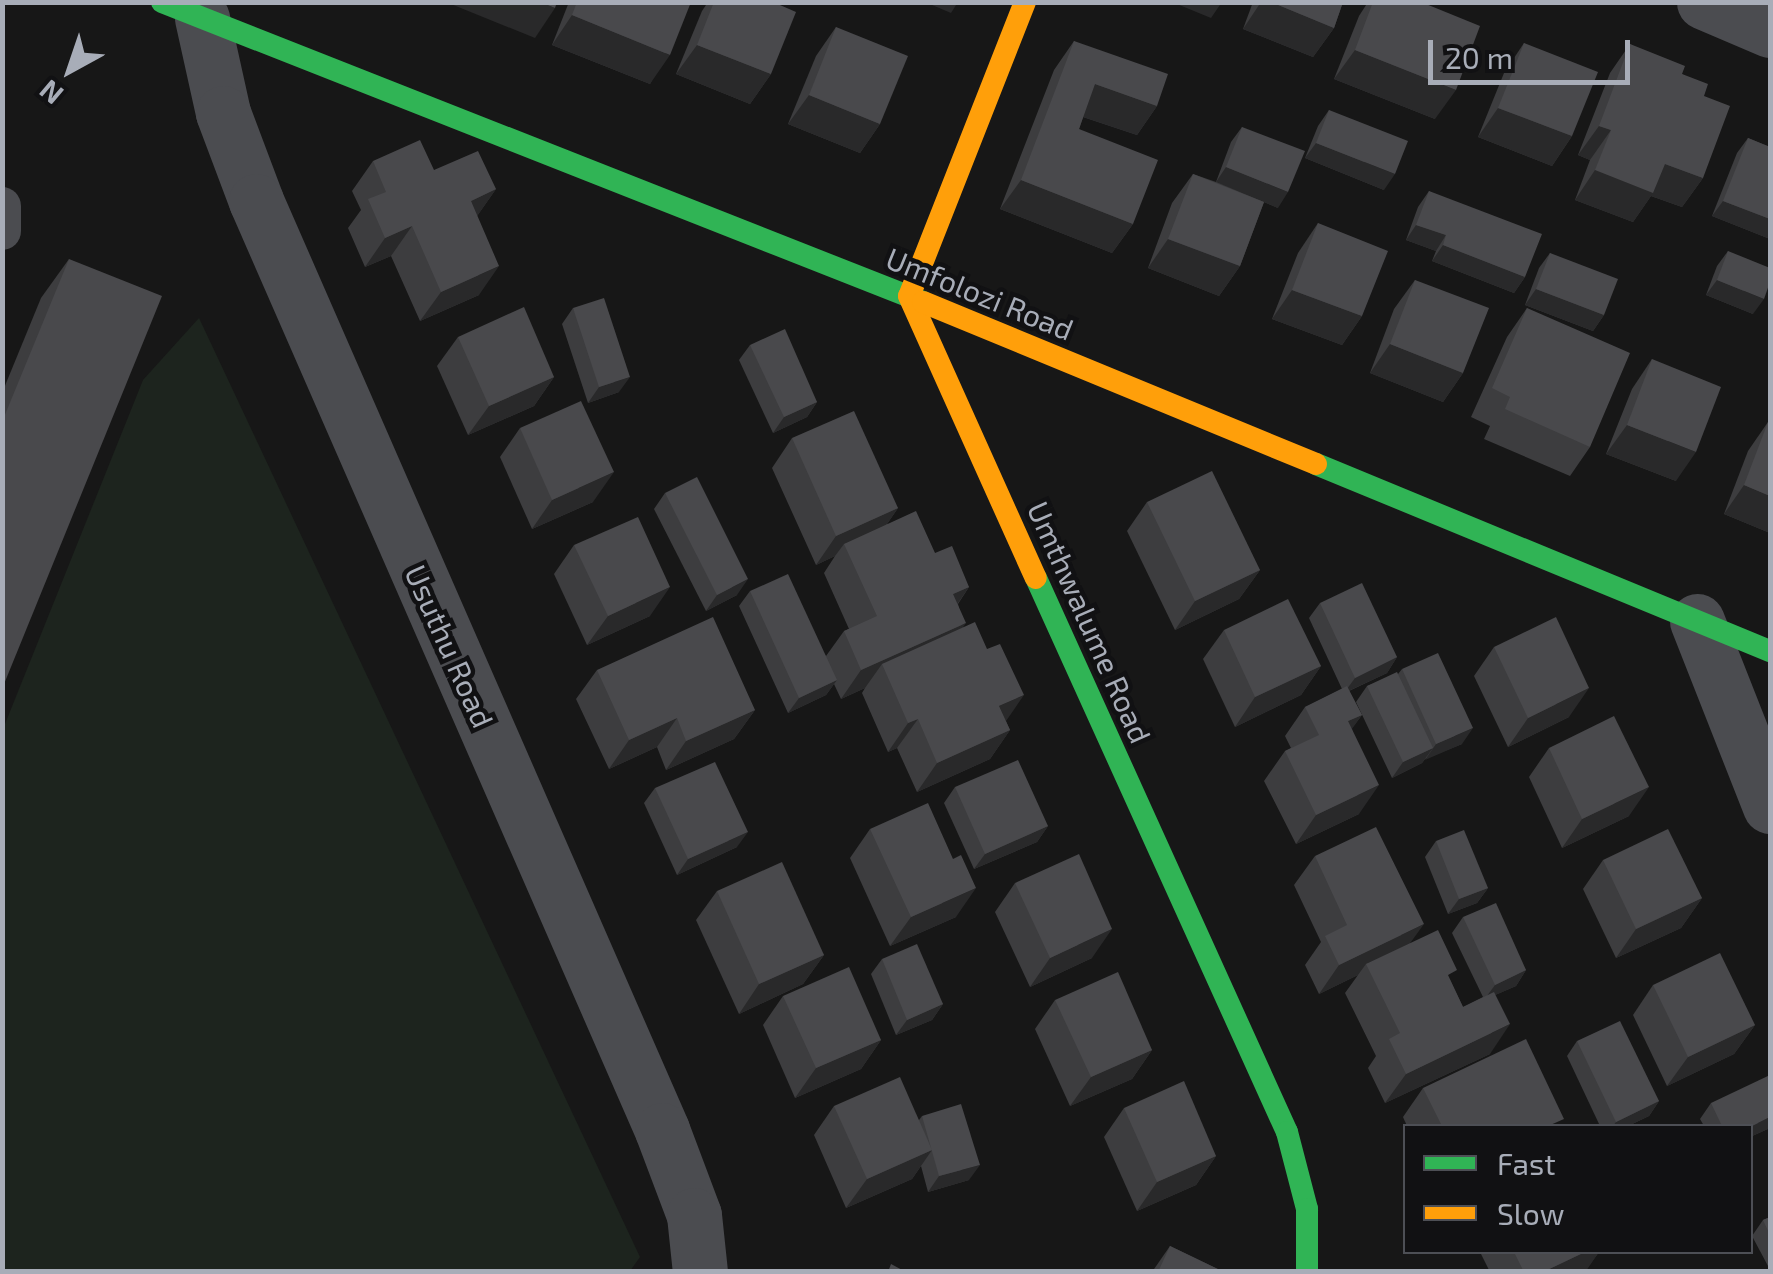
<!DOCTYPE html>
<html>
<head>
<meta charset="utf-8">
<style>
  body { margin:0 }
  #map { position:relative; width:1773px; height:1274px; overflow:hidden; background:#171717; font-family:"Exo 2",sans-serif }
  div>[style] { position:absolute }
  .green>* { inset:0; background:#1d241e }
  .lane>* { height:38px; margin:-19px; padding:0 19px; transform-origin:19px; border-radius:19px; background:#4b4c50 }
  .street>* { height:55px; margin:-27.5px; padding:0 27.5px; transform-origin:27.5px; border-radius:27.5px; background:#4b4c50 }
  .fast>* { height:22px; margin:-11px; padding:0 11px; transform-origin:11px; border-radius:11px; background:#30b455 }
  .slow>* { height:22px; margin:-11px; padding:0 11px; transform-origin:11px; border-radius:11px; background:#ff9f0a }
  .wall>* { inset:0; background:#3d3d3f }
  .shaded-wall>* { inset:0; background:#29292a }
  .building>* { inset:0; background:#49494c }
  span { translate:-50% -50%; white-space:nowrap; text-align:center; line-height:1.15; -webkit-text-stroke:9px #111113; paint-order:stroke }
  .street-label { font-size:30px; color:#a8adb8 }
  .frame { position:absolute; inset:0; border:5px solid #a8adb8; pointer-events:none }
  .legend { position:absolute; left:1403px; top:1124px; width:350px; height:130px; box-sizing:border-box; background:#111113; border:2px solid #4d4f55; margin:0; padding:12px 18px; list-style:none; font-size:30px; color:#a8adb8 }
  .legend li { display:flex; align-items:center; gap:20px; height:50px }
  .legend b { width:50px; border:2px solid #4d4f55 }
  .north { position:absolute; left:20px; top:20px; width:100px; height:100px; -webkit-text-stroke:8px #111113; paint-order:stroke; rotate:220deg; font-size:28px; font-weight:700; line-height:40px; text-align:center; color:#a8adb8 }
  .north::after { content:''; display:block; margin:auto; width:35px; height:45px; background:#a8adb8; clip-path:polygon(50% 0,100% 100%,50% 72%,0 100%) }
  .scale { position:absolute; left:1428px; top:40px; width:202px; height:45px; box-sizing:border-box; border:5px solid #a8adb8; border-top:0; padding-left:12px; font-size:30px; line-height:35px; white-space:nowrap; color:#a8adb8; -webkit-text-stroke:8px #111113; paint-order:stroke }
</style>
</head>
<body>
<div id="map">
  <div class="green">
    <i style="clip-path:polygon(199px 318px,640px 1257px,630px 1271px,3px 1271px,3px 729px,143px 380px)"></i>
  </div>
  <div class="lane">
    <i style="left:2px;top:206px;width:25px;rotate:90deg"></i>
  </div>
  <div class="street">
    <i style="left:1704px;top:2px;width:72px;rotate:23deg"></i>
    <i style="left:202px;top:18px;width:97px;rotate:77.5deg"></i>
    <i style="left:223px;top:113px;width:94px;rotate:69.4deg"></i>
    <i style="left:256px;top:201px;width:1014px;rotate:66.39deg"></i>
    <i style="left:662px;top:1130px;width:91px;rotate:69.4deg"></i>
    <i style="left:694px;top:1215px;width:57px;rotate:84deg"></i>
    <i style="left:1697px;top:621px;width:199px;rotate:68.5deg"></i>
  </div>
  <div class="fast">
    <i style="left:162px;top:2px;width:818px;rotate:21.52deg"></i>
    <i style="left:1316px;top:464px;width:491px;rotate:22.4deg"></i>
    <i style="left:1036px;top:578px;width:608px;rotate:65.63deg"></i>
    <i style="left:1287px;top:1132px;width:80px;rotate:75.4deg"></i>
    <i style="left:1307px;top:1209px;width:63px;rotate:90deg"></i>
  </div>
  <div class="slow">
    <i style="left:1025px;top:2px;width:316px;rotate:111.5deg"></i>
    <i style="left:909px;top:296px;width:309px;rotate:65.8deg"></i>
    <i style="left:923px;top:302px;width:425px;rotate:22.4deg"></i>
  </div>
  <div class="wall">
    <i style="clip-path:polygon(569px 2px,691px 2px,650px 84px,552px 45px)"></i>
    <i style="clip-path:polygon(708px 2px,773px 2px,771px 74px,750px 104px,676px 74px,702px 11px)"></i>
    <i style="clip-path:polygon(1253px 2px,1343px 2px,1334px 28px,1313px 57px,1243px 29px)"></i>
    <i style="clip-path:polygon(1368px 2px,1421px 2px,1435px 119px,1334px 79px,1359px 16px)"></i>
    <i style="clip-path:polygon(836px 27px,880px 124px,860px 153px,788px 124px,816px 56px)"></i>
    <i style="clip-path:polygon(1074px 41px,1157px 106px,1137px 135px,1083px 117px,1079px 129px,1133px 224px,1112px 253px,1000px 209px,1054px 70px)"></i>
    <i style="clip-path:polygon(1524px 43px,1572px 136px,1552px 166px,1478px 137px,1504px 73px)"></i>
    <i style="clip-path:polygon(1630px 44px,1682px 74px,1704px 96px,1703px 178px,1682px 207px,1651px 196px,1633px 222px,1575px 200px,1590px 160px,1578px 155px,1610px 73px)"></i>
    <i style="clip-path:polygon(1329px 110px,1384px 190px,1305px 158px,1318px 126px)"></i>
    <i style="clip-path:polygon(1242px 127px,1278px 208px,1264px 202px,1240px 266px,1219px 296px,1148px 268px,1172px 203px,1193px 174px,1216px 182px,1231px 142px)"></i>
    <i style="clip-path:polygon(1748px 138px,1770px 147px,1770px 239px,1712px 216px,1737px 153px)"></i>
    <i style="clip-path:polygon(373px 161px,434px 170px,496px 189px,477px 216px,479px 295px,420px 321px,391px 256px,365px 267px,348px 228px,361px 210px,352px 191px)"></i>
    <i style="clip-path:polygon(1429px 191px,1525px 277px,1514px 293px,1432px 261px,1436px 251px,1406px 240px,1418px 207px)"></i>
    <i style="clip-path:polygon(1318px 223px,1362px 316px,1342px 345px,1272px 319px,1298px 253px)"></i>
    <i style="clip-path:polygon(1728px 251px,1753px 314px,1706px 295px,1717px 266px)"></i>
    <i style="clip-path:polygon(1550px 253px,1604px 315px,1593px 331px,1525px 305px,1539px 268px)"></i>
    <i style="clip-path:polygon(69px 259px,2px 689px,2px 393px,41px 298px)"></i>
    <i style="clip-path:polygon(1415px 280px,1463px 373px,1443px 402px,1370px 373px,1394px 309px)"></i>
    <i style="clip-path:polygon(573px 308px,619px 392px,588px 403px,562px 324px)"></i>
    <i style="clip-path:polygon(1527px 308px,1590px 447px,1570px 476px,1484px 439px,1490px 426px,1471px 417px,1507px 337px)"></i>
    <i style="clip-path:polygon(458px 337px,554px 377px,534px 406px,468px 435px,437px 366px)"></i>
    <i style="clip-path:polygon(750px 345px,817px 402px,807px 417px,773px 433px,739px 360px)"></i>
    <i style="clip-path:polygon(1652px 359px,1676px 481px,1606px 454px,1632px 389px)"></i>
    <i style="clip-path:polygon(1768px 422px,1770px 422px,1770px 533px,1724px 514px,1748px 451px)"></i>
    <i style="clip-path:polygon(520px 428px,593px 502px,532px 529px,500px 457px)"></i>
    <i style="clip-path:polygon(792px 438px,898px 508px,887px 524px,935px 553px,969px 587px,958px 604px,963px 627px,1010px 730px,990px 759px,917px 792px,897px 748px,888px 752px,862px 693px,865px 688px,841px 699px,834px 684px,826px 695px,788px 713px,739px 606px,750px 591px,826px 656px,844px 631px,849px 629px,824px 573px,835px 556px,816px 565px,772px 468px)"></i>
    <i style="clip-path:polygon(665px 493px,737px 595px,706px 611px,654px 509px)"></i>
    <i style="clip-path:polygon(1147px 502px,1260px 570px,1239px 599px,1175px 630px,1127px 531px)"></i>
    <i style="clip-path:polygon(574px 545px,650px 616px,587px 645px,554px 574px)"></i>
    <i style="clip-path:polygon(1320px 603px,1397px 657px,1387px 673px,1349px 691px,1362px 715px,1352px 728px,1359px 814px,1296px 844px,1264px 781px,1285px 751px,1291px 748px,1285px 736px,1305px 707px,1342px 689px,1309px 618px)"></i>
    <i style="clip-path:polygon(1224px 630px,1321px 666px,1301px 695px,1235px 727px,1203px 659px)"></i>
    <i style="clip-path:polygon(1494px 647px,1569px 717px,1508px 747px,1474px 676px)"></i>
    <i style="clip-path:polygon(1402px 669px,1462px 744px,1425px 759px,1422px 763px,1392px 778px,1356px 702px,1367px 686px,1398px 674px)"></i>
    <i style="clip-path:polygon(597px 670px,755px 710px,734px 739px,666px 770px,657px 747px,609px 769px,576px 699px)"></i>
    <i style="clip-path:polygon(1549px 748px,1629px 816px,1562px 848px,1529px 777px)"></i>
    <i style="clip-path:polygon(955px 787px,1048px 826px,1037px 842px,974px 869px,944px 803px)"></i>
    <i style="clip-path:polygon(655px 788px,737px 847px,677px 875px,644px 803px)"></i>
    <i style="clip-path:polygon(870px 829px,956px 917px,890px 946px,850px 858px)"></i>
    <i style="clip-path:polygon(1436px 841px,1488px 888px,1477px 903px,1448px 914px,1425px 857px)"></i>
    <i style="clip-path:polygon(1315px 856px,1450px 980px,1463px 1007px,1483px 997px,1452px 933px,1463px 917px,1526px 970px,1516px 986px,1495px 995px,1490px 1054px,1385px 1103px,1368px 1068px,1376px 1056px,1345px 993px,1358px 975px,1319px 994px,1305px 965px,1321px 942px,1294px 885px)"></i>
    <i style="clip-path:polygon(1603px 860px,1702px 898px,1681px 928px,1616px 958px,1583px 889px)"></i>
    <i style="clip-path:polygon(1015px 883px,1092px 958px,1030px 987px,995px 912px)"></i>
    <i style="clip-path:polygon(717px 891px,824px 955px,803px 984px,739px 1014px,696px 920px)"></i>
    <i style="clip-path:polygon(882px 959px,943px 1004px,932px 1020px,896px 1035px,871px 974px)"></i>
    <i style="clip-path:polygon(1653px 985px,1755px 1025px,1734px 1054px,1667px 1086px,1633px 1015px)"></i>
    <i style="clip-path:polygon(783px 996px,881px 1040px,861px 1069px,795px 1098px,763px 1025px)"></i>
    <i style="clip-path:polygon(1055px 1000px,1152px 1050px,1132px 1079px,1070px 1106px,1035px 1029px)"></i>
    <i style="clip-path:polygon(1577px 1041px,1659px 1101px,1649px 1116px,1628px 1126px,1600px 1126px,1567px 1056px)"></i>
    <i style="clip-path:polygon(1423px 1088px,1559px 1126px,1407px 1126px,1403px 1117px)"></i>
    <i style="clip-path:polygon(1711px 1103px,1770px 1128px,1750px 1137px,1750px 1126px,1704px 1126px,1700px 1119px)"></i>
    <i style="clip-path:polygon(834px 1106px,919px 1120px,922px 1116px,969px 1180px,928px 1192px,921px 1166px,912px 1179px,846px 1208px,814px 1135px)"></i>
    <i style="clip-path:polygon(1124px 1108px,1216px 1156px,1196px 1185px,1137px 1211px,1104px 1137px)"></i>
    <i style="clip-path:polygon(1770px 1217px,1770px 1265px,1768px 1266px,1752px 1236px,1763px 1220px)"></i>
    <i style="clip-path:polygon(1170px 1246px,1224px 1272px,1152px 1272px)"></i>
    <i style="clip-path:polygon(1480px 1252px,1599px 1252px,1584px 1272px,1490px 1272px)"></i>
  </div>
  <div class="shaded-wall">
    <i style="clip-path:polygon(446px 2px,540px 2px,555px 8px,535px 38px)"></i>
    <i style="clip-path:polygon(925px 2px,958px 2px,951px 13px)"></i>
    <i style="clip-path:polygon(1172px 2px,1222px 2px,1211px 18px)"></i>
    <i style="clip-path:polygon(1261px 2px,1271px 2px,1334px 28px,1313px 57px,1243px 29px)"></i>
    <i style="clip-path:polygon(572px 15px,670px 55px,650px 84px,552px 45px)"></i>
    <i style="clip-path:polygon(697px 45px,771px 74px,750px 104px,676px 74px)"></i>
    <i style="clip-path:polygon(1355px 50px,1456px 90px,1435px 119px,1334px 79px)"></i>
    <i style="clip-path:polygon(1095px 84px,1157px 106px,1137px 135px,1074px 114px)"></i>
    <i style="clip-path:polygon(809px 95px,880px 124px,860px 153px,788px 124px)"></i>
    <i style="clip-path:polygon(1498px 108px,1572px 136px,1552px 166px,1478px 137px)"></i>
    <i style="clip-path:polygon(1599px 126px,1611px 130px,1590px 160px,1578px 155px)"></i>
    <i style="clip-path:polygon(1316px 143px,1395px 174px,1384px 190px,1305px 158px)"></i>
    <i style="clip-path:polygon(1665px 164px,1703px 178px,1682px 207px,1651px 196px,1633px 222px,1575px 200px,1595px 170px)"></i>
    <i style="clip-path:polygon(1226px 167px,1288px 192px,1278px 208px,1216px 182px)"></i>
    <i style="clip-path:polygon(1021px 180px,1133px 224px,1112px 253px,1000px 209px)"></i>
    <i style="clip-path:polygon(496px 189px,475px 219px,471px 201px)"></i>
    <i style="clip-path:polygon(1723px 201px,1770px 219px,1770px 239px,1712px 216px)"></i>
    <i style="clip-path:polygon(1416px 225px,1446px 235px,1436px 251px,1406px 240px)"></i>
    <i style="clip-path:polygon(412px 226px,391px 256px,365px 267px,385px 238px)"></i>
    <i style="clip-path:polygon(1168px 239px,1240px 266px,1219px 296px,1148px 268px)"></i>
    <i style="clip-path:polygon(1443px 245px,1525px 277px,1514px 293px,1432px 261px)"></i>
    <i style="clip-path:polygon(499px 266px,479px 295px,420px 321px,441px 292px)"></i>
    <i style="clip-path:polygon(1717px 280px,1764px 299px,1753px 314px,1706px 295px)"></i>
    <i style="clip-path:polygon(1536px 289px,1604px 315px,1593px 331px,1525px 305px)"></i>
    <i style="clip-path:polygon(1292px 290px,1362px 316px,1342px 345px,1272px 319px)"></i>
    <i style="clip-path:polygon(1390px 344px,1463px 373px,1443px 402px,1370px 373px)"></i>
    <i style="clip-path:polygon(554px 377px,534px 406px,468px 435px,489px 406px)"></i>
    <i style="clip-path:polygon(630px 377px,619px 392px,588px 403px,599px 387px)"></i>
    <i style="clip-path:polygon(817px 402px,807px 417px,773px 433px,784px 417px)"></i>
    <i style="clip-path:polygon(1627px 425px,1696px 452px,1676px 481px,1606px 454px)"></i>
    <i style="clip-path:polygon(614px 472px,593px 502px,532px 529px,552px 500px)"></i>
    <i style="clip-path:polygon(1744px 485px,1770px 496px,1770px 533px,1724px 514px)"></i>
    <i style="clip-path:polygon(898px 508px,878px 537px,844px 544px,835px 556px,816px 565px,836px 536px)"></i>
    <i style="clip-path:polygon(1260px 570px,1239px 599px,1175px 630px,1195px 601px)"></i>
    <i style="clip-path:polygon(748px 579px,737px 595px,706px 611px,717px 595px)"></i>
    <i style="clip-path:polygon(670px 587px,650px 616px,587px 645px,608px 616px)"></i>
    <i style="clip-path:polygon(969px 587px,949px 616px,953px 594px)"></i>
    <i style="clip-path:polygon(966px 623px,946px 652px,882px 664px,865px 688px,841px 699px,861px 670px)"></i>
    <i style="clip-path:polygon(1397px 657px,1387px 673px,1344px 693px,1355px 678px)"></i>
    <i style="clip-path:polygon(1321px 666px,1301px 695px,1235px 727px,1255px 697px)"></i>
    <i style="clip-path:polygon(837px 680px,826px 695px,788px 713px,799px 698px)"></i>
    <i style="clip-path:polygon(1589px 688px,1569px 717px,1508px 747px,1528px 718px)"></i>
    <i style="clip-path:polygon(1024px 695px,1004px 724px,999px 706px)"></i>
    <i style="clip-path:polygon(755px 710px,734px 739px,666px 770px,686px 741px)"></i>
    <i style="clip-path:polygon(1362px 715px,1341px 744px,1348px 721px)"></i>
    <i style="clip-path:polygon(677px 718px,657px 747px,609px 769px,629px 740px)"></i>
    <i style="clip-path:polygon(918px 719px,897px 748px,888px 752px,908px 723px)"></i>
    <i style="clip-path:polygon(1473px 728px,1462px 744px,1425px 760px,1436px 744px)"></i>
    <i style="clip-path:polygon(1010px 730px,990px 759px,917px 792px,937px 763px)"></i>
    <i style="clip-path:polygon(1433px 748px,1422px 763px,1392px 778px,1403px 762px)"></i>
    <i style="clip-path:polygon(1379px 785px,1359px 814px,1296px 844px,1316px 815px)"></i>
    <i style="clip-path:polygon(1649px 787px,1629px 816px,1562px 848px,1582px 819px)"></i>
    <i style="clip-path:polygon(1048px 826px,1037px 842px,974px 869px,985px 854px)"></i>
    <i style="clip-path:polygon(748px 832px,737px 847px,677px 875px,688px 859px)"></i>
    <i style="clip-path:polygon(976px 888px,956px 917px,890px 946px,911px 917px)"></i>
    <i style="clip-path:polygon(1488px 888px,1477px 903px,1448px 914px,1459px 899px)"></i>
    <i style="clip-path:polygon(1702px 898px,1681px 928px,1616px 958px,1636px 929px)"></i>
    <i style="clip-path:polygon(1424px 924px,1403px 953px,1366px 964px,1358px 975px,1319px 994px,1339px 965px)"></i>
    <i style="clip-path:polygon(1112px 929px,1092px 958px,1030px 987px,1050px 958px)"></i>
    <i style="clip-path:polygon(824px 955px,803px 984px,739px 1014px,759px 984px)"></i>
    <i style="clip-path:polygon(1526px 970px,1516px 986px,1484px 1000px,1495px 985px)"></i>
    <i style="clip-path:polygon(943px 1004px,932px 1020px,896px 1035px,907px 1020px)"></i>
    <i style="clip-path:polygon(1510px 1024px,1490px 1054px,1385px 1103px,1406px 1074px)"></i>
    <i style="clip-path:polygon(1755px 1025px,1734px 1054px,1667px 1086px,1688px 1057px)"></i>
    <i style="clip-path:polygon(881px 1040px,861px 1069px,795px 1098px,816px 1068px)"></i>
    <i style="clip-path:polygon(1152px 1050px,1132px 1079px,1070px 1106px,1091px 1077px)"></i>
    <i style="clip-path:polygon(1659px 1101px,1649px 1116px,1628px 1126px,1613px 1126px,1616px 1122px)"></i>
    <i style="clip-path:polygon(1770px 1117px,1770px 1128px,1750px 1137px,1750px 1127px)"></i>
    <i style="clip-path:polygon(932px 1150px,912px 1179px,846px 1208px,867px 1179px)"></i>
    <i style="clip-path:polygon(1216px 1156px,1196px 1185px,1137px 1211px,1157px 1182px)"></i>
    <i style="clip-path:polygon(980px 1165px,969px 1180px,928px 1192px,939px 1176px)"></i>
    <i style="clip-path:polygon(1585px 1252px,1599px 1252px,1586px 1271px,1543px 1272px)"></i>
  </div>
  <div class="building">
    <i style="clip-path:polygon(540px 2px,557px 2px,555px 8px)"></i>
    <i style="clip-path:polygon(577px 2px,691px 2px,670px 55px,572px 15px)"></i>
    <i style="clip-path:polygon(714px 2px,773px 2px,796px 12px,771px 74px,697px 45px)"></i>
    <i style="clip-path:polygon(1271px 2px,1343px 2px,1334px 28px)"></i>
    <i style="clip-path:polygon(1373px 2px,1421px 2px,1480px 26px,1456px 90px,1355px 50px)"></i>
    <i style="clip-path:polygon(836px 27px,908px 56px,880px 124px,809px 95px)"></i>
    <i style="clip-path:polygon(1074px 41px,1168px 74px,1157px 106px,1095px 84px,1079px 129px,1158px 160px,1133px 224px,1021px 180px)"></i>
    <i style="clip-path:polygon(1524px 43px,1598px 72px,1572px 136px,1498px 108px)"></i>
    <i style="clip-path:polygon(1630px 44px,1685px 66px,1682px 74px,1708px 84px,1704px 96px,1730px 106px,1703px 178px,1665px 164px,1653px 193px,1595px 170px,1611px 130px,1599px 126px)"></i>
    <i style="clip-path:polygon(1329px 110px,1408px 141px,1395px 174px,1316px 143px)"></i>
    <i style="clip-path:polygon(1242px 127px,1305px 151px,1288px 192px,1226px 167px)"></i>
    <i style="clip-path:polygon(1748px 138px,1770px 147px,1770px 219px,1723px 201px)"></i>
    <i style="clip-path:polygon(420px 140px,434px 170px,478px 151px,496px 189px,471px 201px,499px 266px,441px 292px,412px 226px,385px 238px,368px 199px,386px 192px,373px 161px)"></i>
    <i style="clip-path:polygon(1193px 174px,1264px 202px,1240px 266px,1168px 239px)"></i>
    <i style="clip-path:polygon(1429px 191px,1542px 234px,1525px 277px,1443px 245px,1446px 235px,1416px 225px)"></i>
    <i style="clip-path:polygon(1318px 223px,1388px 251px,1362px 316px,1292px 290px)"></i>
    <i style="clip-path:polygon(1728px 251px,1770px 268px,1770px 282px,1764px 299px,1717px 280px)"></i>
    <i style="clip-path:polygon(1550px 253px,1618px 279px,1604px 315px,1536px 289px)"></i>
    <i style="clip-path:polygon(69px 259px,162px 296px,2px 689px,2px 422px)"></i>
    <i style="clip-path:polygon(1415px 280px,1489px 308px,1463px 373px,1390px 344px)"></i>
    <i style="clip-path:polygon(604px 298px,630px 377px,599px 387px,573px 308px)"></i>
    <i style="clip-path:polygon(524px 307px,554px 377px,489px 406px,458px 337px)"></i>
    <i style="clip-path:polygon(1527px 308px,1630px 353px,1590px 447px,1505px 409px,1510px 397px,1492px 388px)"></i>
    <i style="clip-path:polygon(785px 329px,817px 402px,784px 417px,750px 345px)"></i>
    <i style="clip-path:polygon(1652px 359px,1721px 387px,1696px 452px,1627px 425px)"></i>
    <i style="clip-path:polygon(581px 401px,614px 472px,552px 500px,520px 428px)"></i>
    <i style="clip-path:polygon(854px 411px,898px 508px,836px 536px,792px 438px)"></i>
    <i style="clip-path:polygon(1768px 422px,1770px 422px,1770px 496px,1744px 485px)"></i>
    <i style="clip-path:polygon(1212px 471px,1260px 570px,1195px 601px,1147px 502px)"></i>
    <i style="clip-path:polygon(697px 477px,748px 579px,717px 595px,665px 493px)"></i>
    <i style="clip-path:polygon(916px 511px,935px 553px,952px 546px,969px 587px,953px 594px,966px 623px,861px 670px,844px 631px,877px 616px,844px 544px)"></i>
    <i style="clip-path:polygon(638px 517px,670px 587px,608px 616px,574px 545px)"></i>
    <i style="clip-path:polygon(788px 574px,837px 680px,799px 698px,750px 591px)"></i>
    <i style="clip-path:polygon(1362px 583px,1397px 657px,1355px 678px,1320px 603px)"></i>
    <i style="clip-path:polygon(1288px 599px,1321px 666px,1255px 697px,1224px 630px)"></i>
    <i style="clip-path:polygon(713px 617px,755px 710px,686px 741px,677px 718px,629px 740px,597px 670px)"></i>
    <i style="clip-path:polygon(1556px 617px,1589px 688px,1528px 718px,1494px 647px)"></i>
    <i style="clip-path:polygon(975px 622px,987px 649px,1000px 644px,1024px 695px,999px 706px,1010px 730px,937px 763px,918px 719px,908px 723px,882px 664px)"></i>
    <i style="clip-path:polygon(1438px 653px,1473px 728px,1436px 744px,1402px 669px)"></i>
    <i style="clip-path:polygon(1397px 672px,1433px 748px,1403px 762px,1367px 686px)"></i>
    <i style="clip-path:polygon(1347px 686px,1362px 715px,1348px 721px,1379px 785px,1316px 815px,1285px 751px,1319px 735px,1305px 707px)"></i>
    <i style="clip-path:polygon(1614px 716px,1649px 787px,1582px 819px,1549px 748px)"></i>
    <i style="clip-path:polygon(1018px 760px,1048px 826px,985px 854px,955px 787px)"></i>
    <i style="clip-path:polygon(715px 762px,748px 832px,688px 859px,655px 788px)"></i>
    <i style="clip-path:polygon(928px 803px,953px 859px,961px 855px,976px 888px,911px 917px,870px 829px)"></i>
    <i style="clip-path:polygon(1376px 827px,1424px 924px,1339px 965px,1325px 936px,1347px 925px,1315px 856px)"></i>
    <i style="clip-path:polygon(1668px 829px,1702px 898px,1636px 929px,1603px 860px)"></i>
    <i style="clip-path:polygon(1464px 830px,1488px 888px,1459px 899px,1436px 841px)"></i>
    <i style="clip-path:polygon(1079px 854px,1112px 929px,1050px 958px,1015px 883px)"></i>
    <i style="clip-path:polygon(782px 862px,824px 955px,759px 984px,717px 891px)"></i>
    <i style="clip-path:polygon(1496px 903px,1526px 970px,1495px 985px,1463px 917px)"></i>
    <i style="clip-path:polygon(1438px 930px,1457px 970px,1448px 975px,1463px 1007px,1494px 992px,1510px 1024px,1406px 1074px,1389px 1039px,1400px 1033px,1366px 964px)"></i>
    <i style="clip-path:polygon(917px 944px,943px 1004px,907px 1020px,882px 959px)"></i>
    <i style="clip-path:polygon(1720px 953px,1755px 1025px,1688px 1057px,1653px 985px)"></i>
    <i style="clip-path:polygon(849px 967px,881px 1040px,816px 1068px,783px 996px)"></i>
    <i style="clip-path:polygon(1118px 972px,1152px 1050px,1091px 1077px,1055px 1000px)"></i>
    <i style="clip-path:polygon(1620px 1021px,1659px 1101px,1616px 1122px,1577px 1041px)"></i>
    <i style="clip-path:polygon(1526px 1039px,1564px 1119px,1548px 1126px,1442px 1126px,1423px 1088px)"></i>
    <i style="clip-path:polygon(1770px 1075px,1770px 1117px,1750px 1127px,1722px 1126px,1711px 1103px)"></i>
    <i style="clip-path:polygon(900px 1077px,932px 1150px,867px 1179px,834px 1106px)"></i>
    <i style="clip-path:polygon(1184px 1081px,1216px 1156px,1157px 1182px,1124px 1108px)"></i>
    <i style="clip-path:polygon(961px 1104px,980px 1165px,939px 1176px,922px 1116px)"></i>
    <i style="clip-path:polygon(1770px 1217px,1770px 1235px,1763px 1220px)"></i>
    <i style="clip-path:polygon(1170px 1246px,1224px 1272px,1158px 1272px)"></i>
    <i style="clip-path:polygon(1514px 1252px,1585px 1252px,1543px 1272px,1524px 1272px)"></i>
    <i style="clip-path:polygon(891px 1264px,906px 1272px,888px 1272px)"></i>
  </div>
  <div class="street-label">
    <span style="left:980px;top:293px;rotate:22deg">Umfolozi Road</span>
    <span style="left:1090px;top:622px;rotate:66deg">Umthwalume Road</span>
    <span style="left:450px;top:646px;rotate:66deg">Usuthu Road</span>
  </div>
  <div class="frame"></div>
  <ul class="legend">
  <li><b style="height:12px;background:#30b455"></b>Fast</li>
  <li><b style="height:12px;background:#ff9f0a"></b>Slow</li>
  </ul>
  <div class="north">N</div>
  <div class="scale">20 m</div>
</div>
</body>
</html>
